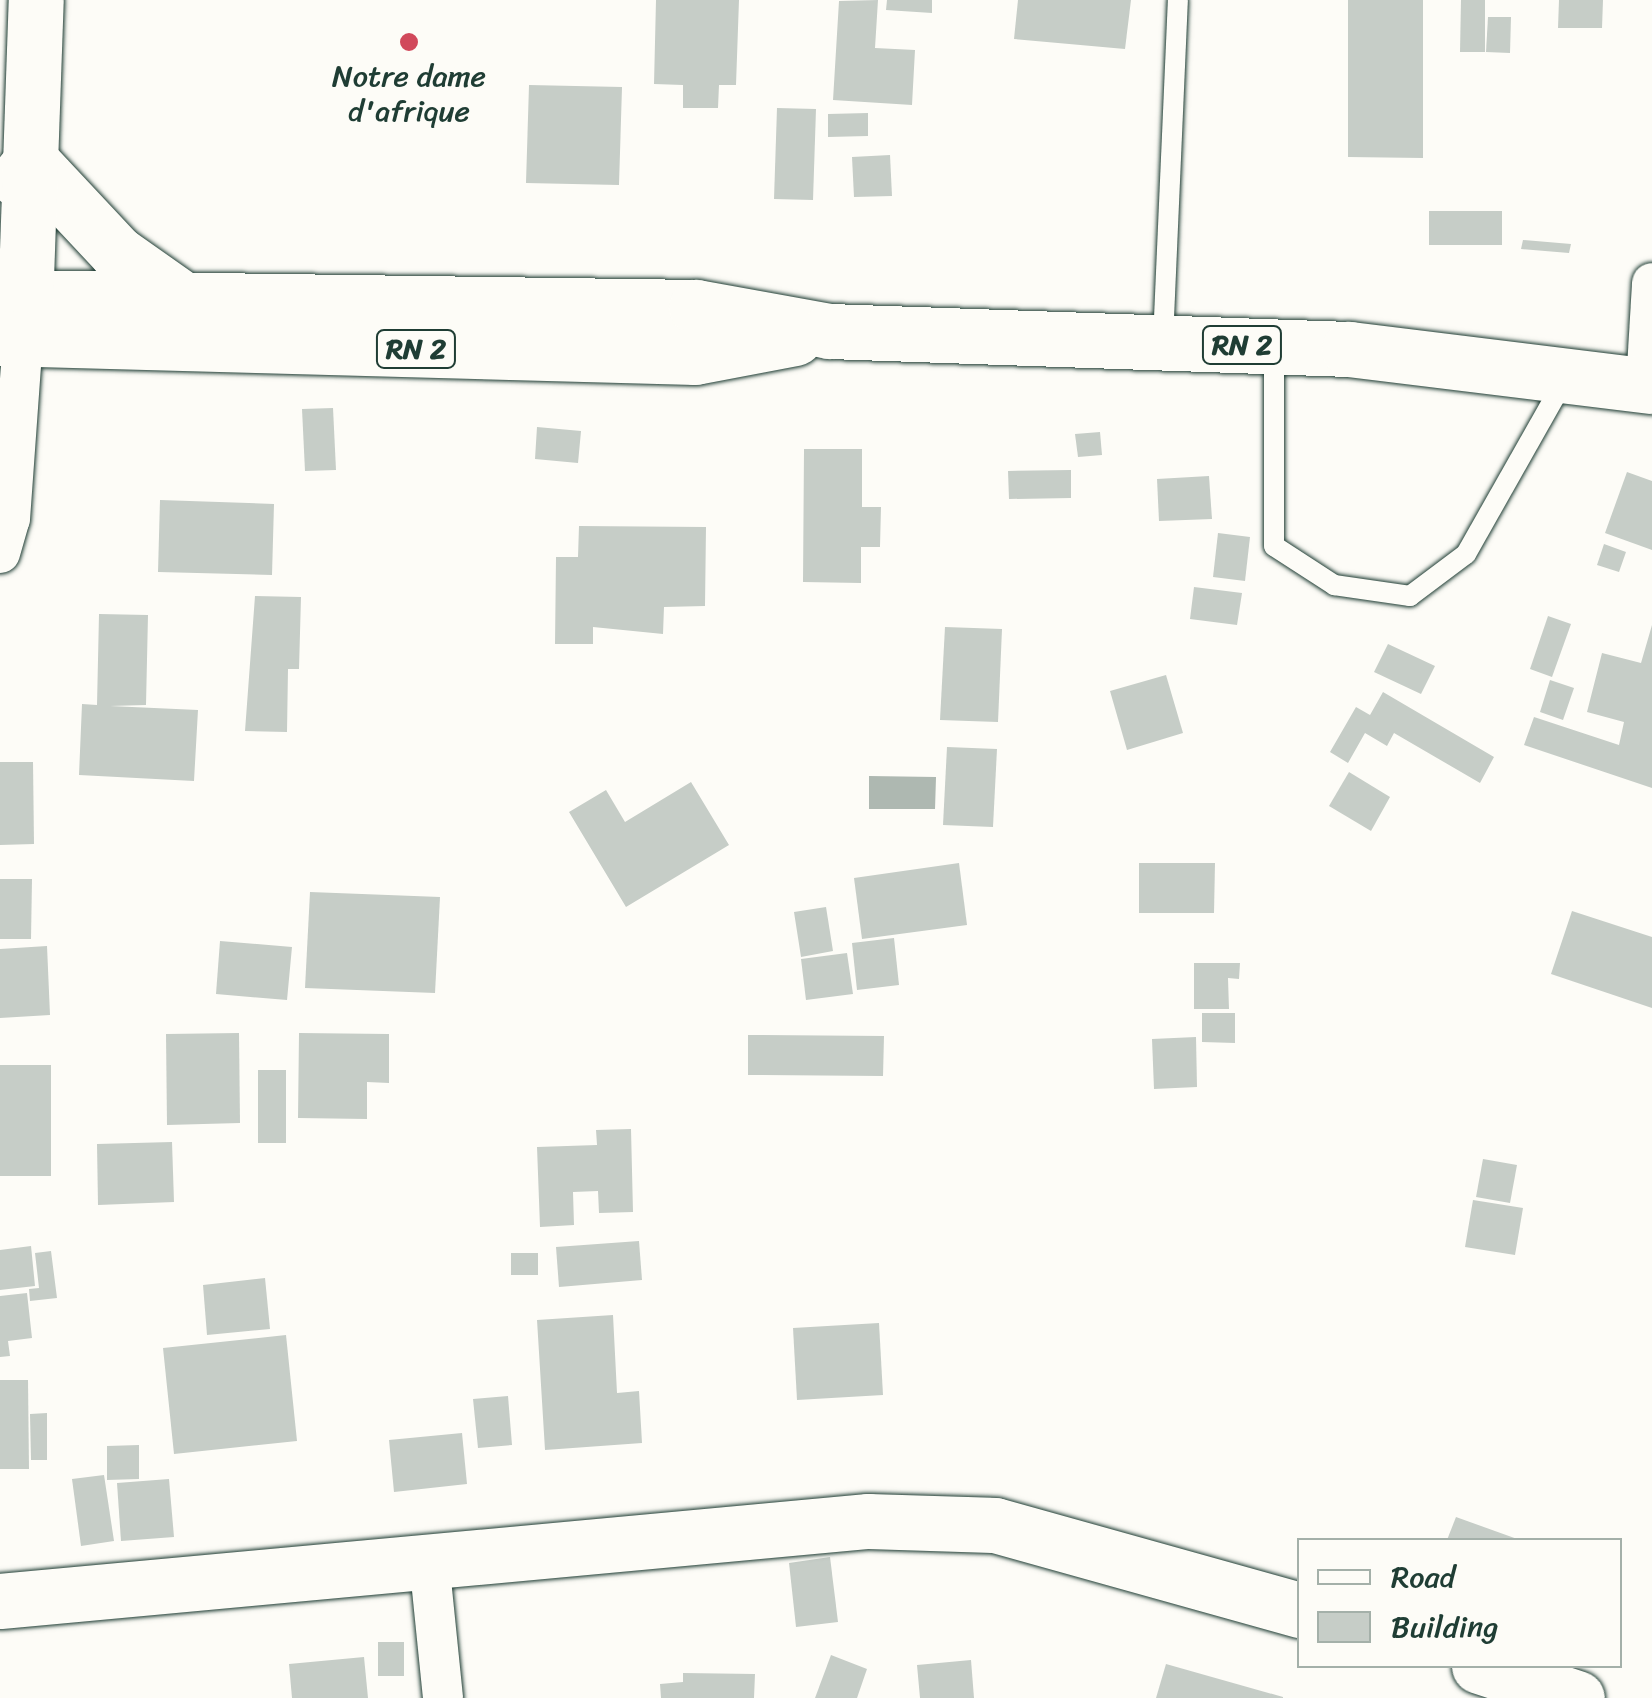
<!DOCTYPE html>
<html>
<head>
<meta charset="utf-8">
<style>
  body { margin:0 }
  #map { position:relative; width:1652px; height:1698px; overflow:hidden; background:#fdfcf7; font-family:Sriracha,sans-serif }
  div>[style] { position:absolute }
  .water>* { inset:0; background:#aeb8b1 }
  .building>* { inset:0; background:#c6cdc7 }
  .roads { filter:drop-shadow(0 0 2px #1f3d34) drop-shadow(0 0 2px #1f3d34) }
  .lane>* { height:20px; margin:-10px; padding:0 10px; transform-origin:10px; border-radius:10px; background:#fdfcf7 }
  .street>* { height:40px; margin:-20px; padding:0 20px; transform-origin:20px; border-radius:20px; background:#fdfcf7 }
  .secondary>* { height:55px; margin:-27.5px; padding:0 27.5px; transform-origin:27.5px; border-radius:27.5px; background:#fdfcf7 }
  .primary>* { height:55px; margin:-27.5px; padding:0 27.5px; transform-origin:27.5px; border-radius:27.5px; background:#fdfcf7 }
  .dots>* { width:28px; height:28px; translate:-50% -50%; box-sizing:border-box; border:5px solid #fdfcf7; border-radius:50% }
  span { translate:-50% -50%; white-space:nowrap; text-align:center; line-height:1.15; -webkit-text-stroke:10px #fdfcf7; paint-order:stroke }
  .shield-label span { padding:2px 8px; background:#fdfcf7; border:2px solid; border-radius:8px; -webkit-text-stroke-width:0 }
  .shield-label { font-size:28px; color:#1f3d34; font-weight:700 }
  .poi-label { font-size:30px; color:#1f3d34 }
  .legend { position:absolute; left:1297px; top:1538px; width:325px; height:130px; box-sizing:border-box; background:#fdfcf7; border:2px solid #a4b0a9; margin:0; padding:12px 18px; list-style:none; font-size:30px; color:#1f3d34 }
  .legend li { display:flex; align-items:center; gap:20px; height:50px }
  .legend b { width:50px; border:2px solid #a4b0a9 }
</style>
</head>
<body>
<div id="map">
  <div class="water">
    <i style="clip-path:polygon(869px 776px,936px 777px,935px 809px,869px 809px)"></i>
  </div>
  <div class="building">
    <i style="clip-path:polygon(656px 0,739px 0,736px 85px,719px 85px,718px 108px,683px 108px,683px 85px,654px 84px)"></i>
    <i style="clip-path:polygon(878px 0,875px 48px,915px 50px,912px 105px,833px 100px,839px 1px)"></i>
    <i style="clip-path:polygon(887px 0,932px 0,932px 13px,886px 10px)"></i>
    <i style="clip-path:polygon(1018px 0,1131px 0,1125px 49px,1014px 39px)"></i>
    <i style="clip-path:polygon(1348px 0,1423px 0,1423px 158px,1348px 157px)"></i>
    <i style="clip-path:polygon(1461px 0,1485px 0,1485px 52px,1460px 52px)"></i>
    <i style="clip-path:polygon(1559px 0,1603px 0,1602px 28px,1558px 28px)"></i>
    <i style="clip-path:polygon(1488px 17px,1511px 17px,1510px 53px,1486px 52px)"></i>
    <i style="clip-path:polygon(529px 85px,622px 87px,619px 185px,526px 183px)"></i>
    <i style="clip-path:polygon(777px 108px,816px 109px,813px 200px,774px 199px)"></i>
    <i style="clip-path:polygon(868px 113px,868px 136px,828px 137px,828px 114px)"></i>
    <i style="clip-path:polygon(890px 155px,892px 196px,854px 197px,852px 157px)"></i>
    <i style="clip-path:polygon(1429px 211px,1502px 211px,1502px 245px,1429px 245px)"></i>
    <i style="clip-path:polygon(1523px 240px,1571px 244px,1569px 253px,1521px 249px)"></i>
    <i style="clip-path:polygon(333px 408px,336px 470px,305px 471px,302px 409px)"></i>
    <i style="clip-path:polygon(537px 427px,581px 431px,578px 463px,535px 459px)"></i>
    <i style="clip-path:polygon(1100px 432px,1102px 455px,1078px 457px,1075px 434px)"></i>
    <i style="clip-path:polygon(804px 449px,862px 449px,862px 507px,881px 507px,880px 547px,861px 547px,861px 583px,803px 582px)"></i>
    <i style="clip-path:polygon(1071px 470px,1071px 498px,1009px 499px,1008px 471px)"></i>
    <i style="clip-path:polygon(1627px 472px,1652px 481px,1652px 550px,1605px 533px)"></i>
    <i style="clip-path:polygon(1209px 476px,1212px 519px,1159px 521px,1157px 479px)"></i>
    <i style="clip-path:polygon(160px 500px,274px 504px,272px 575px,158px 572px)"></i>
    <i style="clip-path:polygon(579px 526px,706px 527px,705px 606px,664px 607px,663px 634px,593px 627px,593px 644px,555px 644px,556px 557px,578px 557px)"></i>
    <i style="clip-path:polygon(1218px 533px,1250px 537px,1245px 581px,1213px 577px)"></i>
    <i style="clip-path:polygon(1604px 544px,1626px 552px,1619px 572px,1597px 565px)"></i>
    <i style="clip-path:polygon(1194px 587px,1242px 593px,1237px 625px,1190px 619px)"></i>
    <i style="clip-path:polygon(255px 596px,301px 597px,299px 669px,288px 669px,287px 732px,245px 731px)"></i>
    <i style="clip-path:polygon(99px 614px,148px 615px,146px 705px,110px 706px,198px 710px,194px 781px,79px 775px,82px 704px,97px 705px)"></i>
    <i style="clip-path:polygon(1548px 616px,1571px 624px,1552px 677px,1530px 669px)"></i>
    <i style="clip-path:polygon(1652px 625px,1652px 788px,1524px 745px,1534px 717px,1619px 745px,1624px 722px,1587px 712px,1602px 653px,1641px 663px)"></i>
    <i style="clip-path:polygon(945px 627px,1002px 629px,998px 722px,940px 720px)"></i>
    <i style="clip-path:polygon(1388px 644px,1435px 666px,1421px 694px,1374px 672px)"></i>
    <i style="clip-path:polygon(1166px 675px,1183px 733px,1127px 750px,1110px 691px)"></i>
    <i style="clip-path:polygon(1550px 680px,1574px 688px,1563px 720px,1540px 712px)"></i>
    <i style="clip-path:polygon(1383px 692px,1494px 757px,1480px 783px,1394px 733px,1387px 746px,1365px 733px,1348px 763px,1330px 752px,1356px 707px,1370px 715px)"></i>
    <i style="clip-path:polygon(947px 747px,997px 749px,993px 827px,943px 825px)"></i>
    <i style="clip-path:polygon(0 762px,33px 762px,34px 844px,0 845px)"></i>
    <i style="clip-path:polygon(1349px 772px,1390px 797px,1371px 831px,1329px 806px)"></i>
    <i style="clip-path:polygon(691px 782px,729px 845px,626px 907px,569px 812px,606px 790px,625px 822px)"></i>
    <i style="clip-path:polygon(959px 863px,967px 925px,862px 939px,854px 878px)"></i>
    <i style="clip-path:polygon(1139px 863px,1215px 863px,1214px 913px,1139px 913px)"></i>
    <i style="clip-path:polygon(0 879px,32px 879px,31px 939px,0 939px)"></i>
    <i style="clip-path:polygon(310px 892px,440px 897px,435px 993px,305px 988px)"></i>
    <i style="clip-path:polygon(826px 907px,833px 951px,801px 957px,794px 912px)"></i>
    <i style="clip-path:polygon(1572px 911px,1652px 937px,1652px 1008px,1551px 974px)"></i>
    <i style="clip-path:polygon(894px 938px,899px 985px,857px 990px,852px 943px)"></i>
    <i style="clip-path:polygon(220px 941px,292px 947px,287px 1000px,216px 994px)"></i>
    <i style="clip-path:polygon(47px 946px,50px 1015px,0 1018px,0 949px)"></i>
    <i style="clip-path:polygon(847px 953px,853px 994px,806px 1000px,801px 959px)"></i>
    <i style="clip-path:polygon(1194px 963px,1240px 963px,1239px 979px,1228px 978px,1229px 1009px,1194px 1009px)"></i>
    <i style="clip-path:polygon(1202px 1013px,1235px 1013px,1235px 1043px,1202px 1042px)"></i>
    <i style="clip-path:polygon(239px 1033px,240px 1123px,167px 1125px,166px 1034px)"></i>
    <i style="clip-path:polygon(299px 1033px,389px 1034px,389px 1083px,367px 1082px,367px 1119px,298px 1118px)"></i>
    <i style="clip-path:polygon(748px 1035px,884px 1036px,883px 1076px,748px 1075px)"></i>
    <i style="clip-path:polygon(1196px 1037px,1197px 1087px,1154px 1089px,1152px 1039px)"></i>
    <i style="clip-path:polygon(0 1065px,51px 1065px,51px 1176px,0 1176px)"></i>
    <i style="clip-path:polygon(258px 1070px,286px 1070px,286px 1143px,258px 1143px)"></i>
    <i style="clip-path:polygon(631px 1129px,633px 1212px,599px 1213px,598px 1191px,573px 1192px,574px 1225px,540px 1227px,537px 1147px,597px 1145px,596px 1130px)"></i>
    <i style="clip-path:polygon(172px 1142px,174px 1202px,98px 1205px,97px 1144px)"></i>
    <i style="clip-path:polygon(1483px 1159px,1517px 1165px,1510px 1203px,1476px 1197px)"></i>
    <i style="clip-path:polygon(1473px 1200px,1523px 1208px,1515px 1255px,1465px 1247px)"></i>
    <i style="clip-path:polygon(639px 1241px,642px 1280px,559px 1287px,556px 1247px)"></i>
    <i style="clip-path:polygon(31px 1246px,35px 1286px,0 1290px,0 1250px)"></i>
    <i style="clip-path:polygon(51px 1251px,57px 1298px,30px 1301px,29px 1289px,39px 1288px,35px 1253px)"></i>
    <i style="clip-path:polygon(511px 1253px,538px 1253px,538px 1275px,511px 1275px)"></i>
    <i style="clip-path:polygon(265px 1278px,270px 1329px,207px 1335px,203px 1285px)"></i>
    <i style="clip-path:polygon(27px 1293px,32px 1338px,8px 1341px,10px 1356px,0 1357px,0 1296px)"></i>
    <i style="clip-path:polygon(613px 1315px,617px 1393px,639px 1391px,642px 1443px,545px 1450px,537px 1320px)"></i>
    <i style="clip-path:polygon(879px 1323px,883px 1395px,797px 1400px,793px 1328px)"></i>
    <i style="clip-path:polygon(286px 1335px,297px 1441px,174px 1454px,163px 1348px)"></i>
    <i style="clip-path:polygon(0 1380px,28px 1380px,29px 1469px,0 1469px)"></i>
    <i style="clip-path:polygon(508px 1396px,512px 1445px,478px 1448px,473px 1399px)"></i>
    <i style="clip-path:polygon(47px 1413px,47px 1460px,31px 1460px,30px 1414px)"></i>
    <i style="clip-path:polygon(462px 1433px,467px 1484px,394px 1492px,389px 1440px)"></i>
    <i style="clip-path:polygon(139px 1445px,139px 1479px,107px 1480px,107px 1446px)"></i>
    <i style="clip-path:polygon(104px 1475px,114px 1541px,81px 1546px,72px 1479px)"></i>
    <i style="clip-path:polygon(169px 1479px,174px 1537px,121px 1541px,117px 1483px)"></i>
    <i style="clip-path:polygon(1456px 1517px,1520px 1540px,1447px 1540px)"></i>
    <i style="clip-path:polygon(830px 1557px,838px 1622px,796px 1627px,789px 1563px)"></i>
    <i style="clip-path:polygon(378px 1642px,404px 1642px,404px 1676px,378px 1676px)"></i>
    <i style="clip-path:polygon(831px 1655px,867px 1669px,857px 1698px,815px 1698px)"></i>
    <i style="clip-path:polygon(364px 1657px,368px 1698px,292px 1698px,289px 1664px)"></i>
    <i style="clip-path:polygon(971px 1660px,974px 1698px,920px 1698px,917px 1665px)"></i>
    <i style="clip-path:polygon(1166px 1664px,1283px 1697px,1283px 1698px,1156px 1698px)"></i>
    <i style="clip-path:polygon(683px 1673px,755px 1674px,754px 1698px,661px 1698px,660px 1684px,683px 1682px)"></i>
  </div>
  <div class="roads">
    <div class="lane">
      <i style="left:1163px;top:341px;width:341px;rotate:-87.5deg"></i>
      <i style="left:1274px;top:347px;width:199px;rotate:90deg"></i>
      <i style="left:1274px;top:546px;width:72px;rotate:33deg"></i>
      <i style="left:1334px;top:585px;width:77px;rotate:8.2deg"></i>
      <i style="left:1410px;top:596px;width:70px;rotate:-36.9deg"></i>
      <i style="left:1466px;top:554px;width:203px;rotate:-60.5deg"></i>
    </div>
    <div class="street">
      <i style="left:1646px;top:385px;width:102px;rotate:-86.6deg"></i>
      <i style="left:0;top:553px;width:35px;rotate:-74deg"></i>
      <i style="left:10px;top:519px;width:180px;rotate:-85.9deg"></i>
      <i style="left:429px;top:1560px;width:139px;rotate:84.2deg"></i>
    </div>
    <div class="secondary">
      <i style="left:0;top:1601px;width:872px;rotate:-5.27deg"></i>
      <i style="left:868px;top:1521px;width:127px;rotate:1.8deg"></i>
      <i style="left:995px;top:1525px;width:317px;rotate:15.6deg"></i>
      <i style="left:1479px;top:1666px;width:103px;rotate:18.1deg"></i>
    </div>
    <div class="primary">
      <i style="left:17px;top:179px;width:23px;rotate:-52deg"></i>
      <i style="left:31px;top:161px;width:126px;rotate:46.9deg"></i>
      <i style="left:117px;top:253px;width:83px;rotate:35.2deg"></i>
      <i style="left:0;top:297px;width:696px;rotate:0.82deg"></i>
      <i style="left:696px;top:307px;width:135px;rotate:10.2deg"></i>
      <i style="left:829px;top:331px;width:520px;rotate:1.98deg"></i>
      <i style="left:1349px;top:349px;width:305px;rotate:7deg"></i>
      <i style="left:24px;top:336px;width:336px;rotate:-88deg"></i>
      <i style="left:0;top:338px;width:695px;rotate:1.57deg"></i>
      <i style="left:695px;top:357px;width:102px;rotate:-10.8deg"></i>
    </div>
  </div>
  <div class="dots">
    <i style="left:409px;top:42px;background:#d1495b"></i>
  </div>
  <div class="shield-label">
    <span style="left:1242px;top:345px">RN 2</span>
    <span style="left:416px;top:349px">RN 2</span>
  </div>
  <div class="poi-label">
    <span style="left:409px;top:93px">Notre dame<br>d'afrique</span>
  </div>
  <ul class="legend">
  <li><b style="height:12px;background:#fdfcf7"></b>Road</li>
  <li><b style="height:28px;background:#c6cdc7"></b>Building</li>
  </ul>
</div>
</body>
</html>
